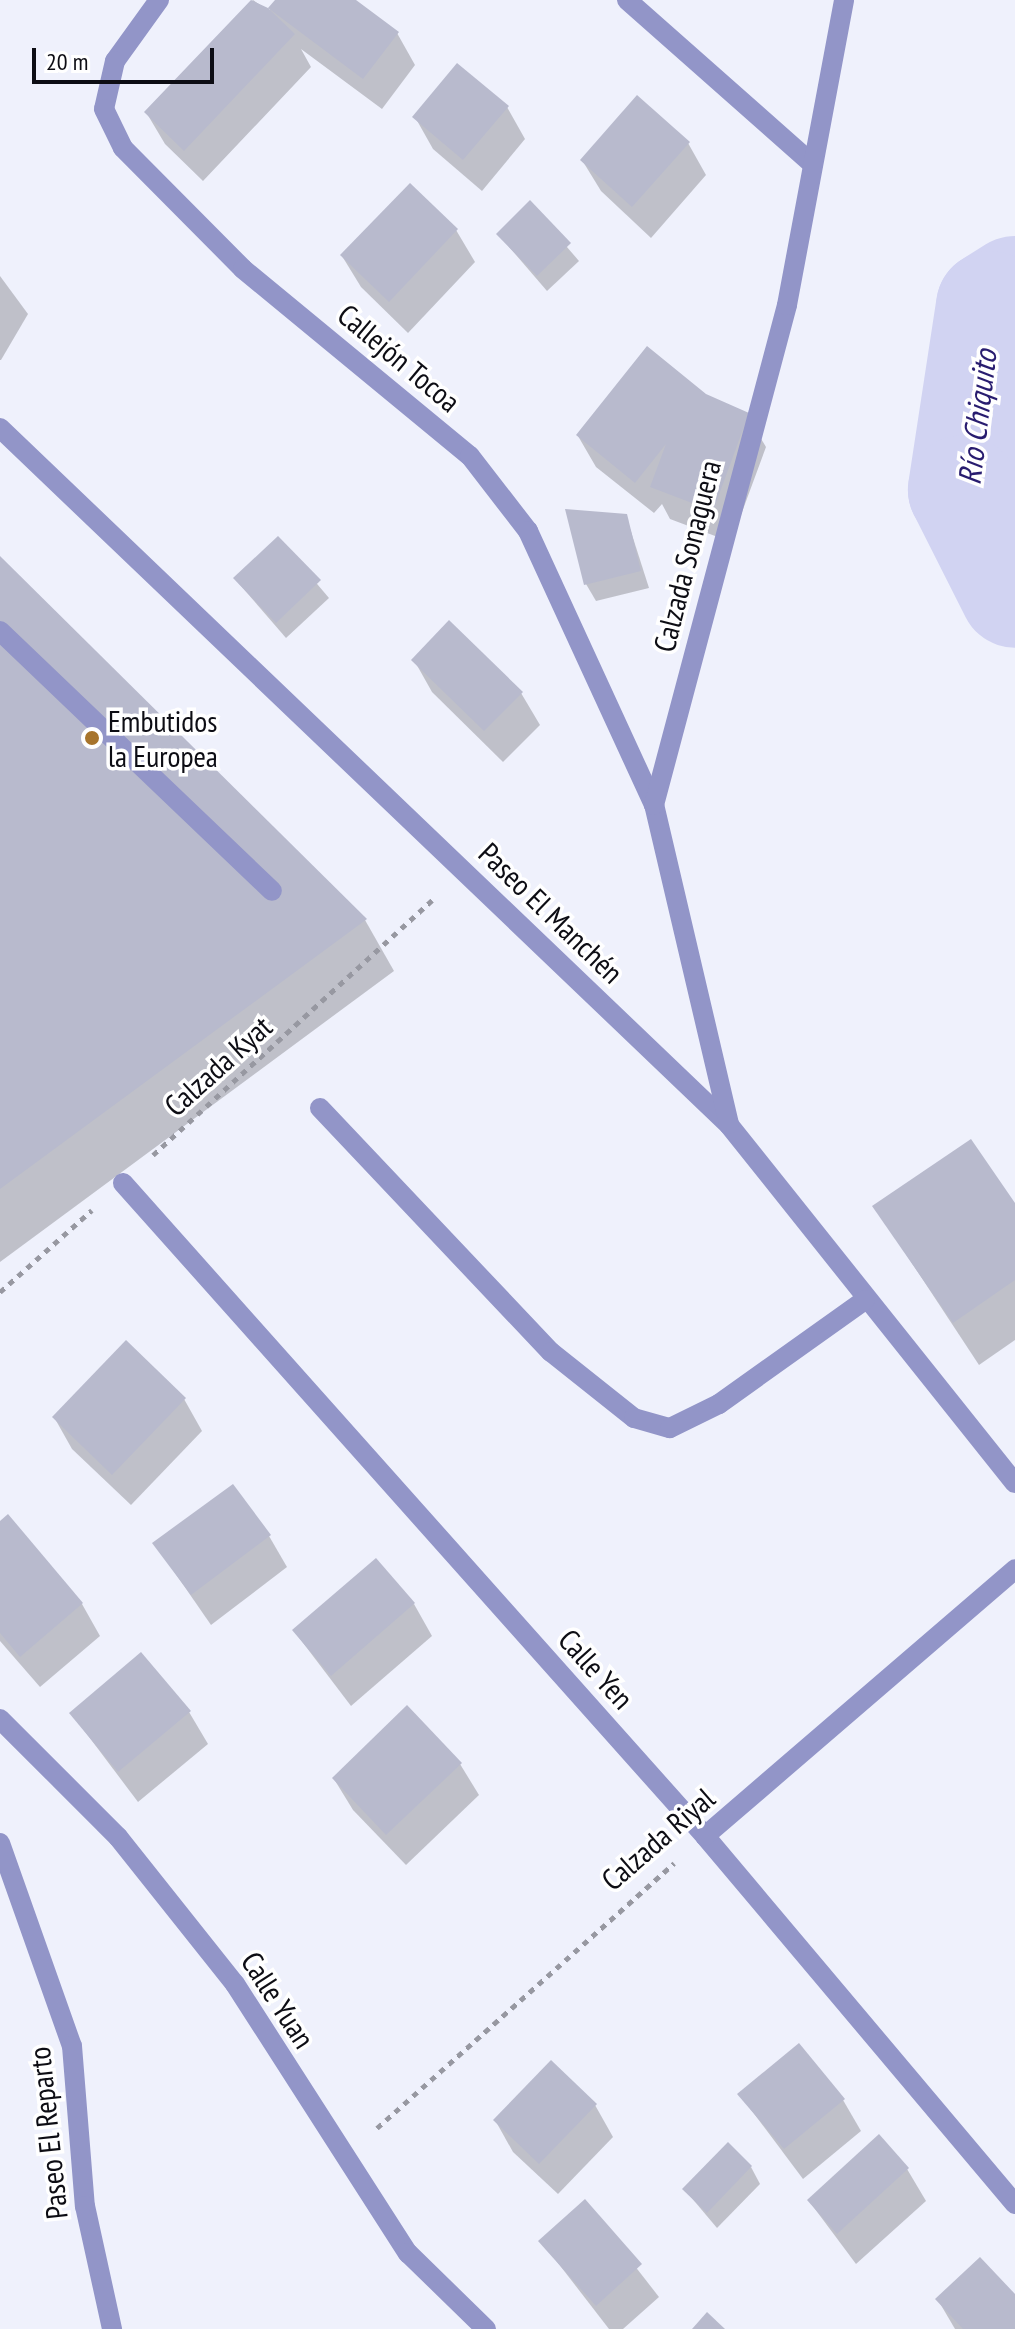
<!DOCTYPE html>
<html>
<head>
<meta charset="utf-8">
<style>
  body { margin:0 }
  #map { position:relative; width:1015px; height:2329px; overflow:hidden; background:#eff1fc; font-family:"PT Sans Narrow",sans-serif }
  div>[style] { position:absolute }
  .shadow>* { inset:0; background:#0003 }
  .river>* { height:110px; margin:-55px; padding:0 55px; transform-origin:55px; border-radius:55px; background:#d1d3f2 }
  .building>* { inset:0; background:#b8bacd }
  .path>* { height:5px; margin-top:-2.5px; transform-origin:0; background:repeating-linear-gradient(90deg,#9798a1 0 6px,transparent 0 12px) }
  .minor>* { height:20px; margin:-10px; padding:0 10px; transform-origin:10px; border-radius:10px; background:#9295c8 }
  .dots>* { width:22px; height:22px; translate:-50% -50%; box-sizing:border-box; border:4px solid #fff; border-radius:50% }
  span { translate:-50% -50%; white-space:nowrap; text-align:center; line-height:1.15; -webkit-text-stroke:7px #fff; paint-order:stroke }
  .street-label { font-size:30px; color:#0d0d14 }
  .poi-label { font-size:30px; color:#0d0d14 }
  .left { translate:0 -50%; text-align:left }
  .water-label { font-size:32px; color:#281c6f; font-style:italic }
  .scale { position:absolute; left:32px; top:48px; width:182px; height:36px; box-sizing:border-box; border:4px solid #0d0d14; border-top:0; padding-left:10px; font-size:24px; line-height:28px; white-space:nowrap; color:#0d0d14; -webkit-text-stroke:6px #fff; paint-order:stroke }
</style>
</head>
<body>
<div id="map">
  <div class="shadow">
    <i style="clip-path:polygon(253px 0,269px 11px,277px 0,352px 0,397px 33px,415px 65px,382px 109px,301px 49px,311px 67px,203px 181px,165px 144px,146px 112px)"></i>
    <i style="clip-path:polygon(507px 107px,525px 139px,482px 191px,433px 149px,415px 117px)"></i>
    <i style="clip-path:polygon(688px 143px,706px 175px,651px 238px,601px 191px,582px 160px)"></i>
    <i style="clip-path:polygon(529px 203px,579px 261px,547px 291px,498px 234px)"></i>
    <i style="clip-path:polygon(456px 230px,475px 262px,408px 333px,361px 287px,342px 256px)"></i>
    <i style="clip-path:polygon(0 276px,28px 314px,1px 360px,0 360px)"></i>
    <i style="clip-path:polygon(705px 395px,747px 415px,766px 447px,731px 542px,670px 519px,662px 504px,654px 513px,596px 467px,578px 436px)"></i>
    <i style="clip-path:polygon(626px 516px,649px 588px,596px 601px,586px 584px)"></i>
    <i style="clip-path:polygon(278px 538px,329px 598px,286px 638px,235px 579px)"></i>
    <i style="clip-path:polygon(0 559px,365px 920px,394px 971px,0 1262px)"></i>
    <i style="clip-path:polygon(414px 660px,521px 693px,540px 725px,503px 762px,432px 692px)"></i>
    <i style="clip-path:polygon(1015px 1206px,1015px 1340px,979px 1365px,875px 1207px)"></i>
    <i style="clip-path:polygon(184px 1399px,202px 1431px,131px 1505px,72px 1449px,54px 1417px)"></i>
    <i style="clip-path:polygon(0 1524px,82px 1604px,100px 1636px,40px 1687px,0 1641px)"></i>
    <i style="clip-path:polygon(269px 1536px,287px 1567px,211px 1625px,155px 1544px)"></i>
    <i style="clip-path:polygon(414px 1604px,432px 1636px,351px 1706px,294px 1631px)"></i>
    <i style="clip-path:polygon(189px 1712px,208px 1744px,138px 1802px,71px 1713px)"></i>
    <i style="clip-path:polygon(460px 1764px,479px 1795px,406px 1865px,353px 1810px,334px 1779px)"></i>
    <i style="clip-path:polygon(740px 2095px,843px 2100px,861px 2131px,803px 2179px)"></i>
    <i style="clip-path:polygon(595px 2105px,613px 2137px,558px 2194px,513px 2152px,495px 2120px)"></i>
    <i style="clip-path:polygon(751px 2167px,760px 2184px,717px 2228px,685px 2190px)"></i>
    <i style="clip-path:polygon(907px 2169px,926px 2201px,856px 2264px,809px 2201px)"></i>
    <i style="clip-path:polygon(585px 2202px,659px 2297px,623px 2329px,609px 2329px,541px 2241px)"></i>
    <i style="clip-path:polygon(1015px 2297px,1015px 2329px,955px 2329px,938px 2300px)"></i>
  </div>
  <div class="river">
    <i style="left:1015px;top:291px;width:28px;rotate:148deg"></i>
    <i style="left:991px;top:306px;width:186px;rotate:98.7deg"></i>
    <i style="left:963px;top:490px;width:115px;rotate:63.2deg"></i>
  </div>
  <div class="building">
    <i style="clip-path:polygon(251px 0,268px 8px,275px 0,356px 0,399px 32px,363px 79px,268px 8px,295px 34px,184px 151px,144px 112px)"></i>
    <i style="clip-path:polygon(457px 63px,509px 106px,463px 160px,412px 117px)"></i>
    <i style="clip-path:polygon(637px 95px,690px 142px,632px 207px,580px 160px)"></i>
    <i style="clip-path:polygon(410px 183px,458px 229px,389px 302px,340px 255px)"></i>
    <i style="clip-path:polygon(530px 200px,571px 243px,537px 276px,496px 234px)"></i>
    <i style="clip-path:polygon(647px 346px,706px 394px,749px 413px,713px 511px,650px 487px,666px 444px,635px 483px,576px 435px)"></i>
    <i style="clip-path:polygon(565px 509px,627px 514px,641px 571px,584px 585px)"></i>
    <i style="clip-path:polygon(278px 536px,321px 580px,276px 623px,233px 578px)"></i>
    <i style="clip-path:polygon(0 556px,367px 919px,0 1189px)"></i>
    <i style="clip-path:polygon(449px 620px,523px 692px,484px 731px,411px 660px)"></i>
    <i style="clip-path:polygon(971px 1139px,1015px 1203px,1015px 1280px,953px 1323px,872px 1206px)"></i>
    <i style="clip-path:polygon(126px 1340px,186px 1398px,112px 1475px,52px 1417px)"></i>
    <i style="clip-path:polygon(233px 1484px,271px 1535px,191px 1595px,152px 1543px)"></i>
    <i style="clip-path:polygon(8px 1514px,83px 1603px,20px 1657px,0 1633px,0 1521px)"></i>
    <i style="clip-path:polygon(376px 1558px,415px 1603px,331px 1676px,292px 1630px)"></i>
    <i style="clip-path:polygon(141px 1652px,191px 1711px,118px 1772px,69px 1713px)"></i>
    <i style="clip-path:polygon(407px 1705px,462px 1763px,386px 1835px,332px 1778px)"></i>
    <i style="clip-path:polygon(799px 2043px,845px 2099px,784px 2149px,737px 2094px)"></i>
    <i style="clip-path:polygon(551px 2060px,597px 2104px,539px 2164px,493px 2120px)"></i>
    <i style="clip-path:polygon(879px 2134px,909px 2168px,837px 2234px,807px 2200px)"></i>
    <i style="clip-path:polygon(728px 2142px,752px 2166px,707px 2213px,682px 2189px)"></i>
    <i style="clip-path:polygon(585px 2199px,642px 2264px,596px 2306px,538px 2241px)"></i>
    <i style="clip-path:polygon(980px 2257px,1015px 2294px,1015px 2329px,963px 2329px,935px 2299px)"></i>
    <i style="clip-path:polygon(707px 2312px,725px 2329px,692px 2329px)"></i>
  </div>
  <div class="path">
    <i style="left:153px;top:1155px;width:378px;rotate:-42.4deg"></i>
    <i style="left:0;top:1292px;width:123px;rotate:-41.7deg"></i>
    <i style="left:377px;top:2128px;width:398px;rotate:-41.7deg"></i>
  </div>
  <div class="minor">
    <i style="left:159px;top:0;width:75px;rotate:125.8deg"></i>
    <i style="left:115px;top:61px;width:49px;rotate:102.9deg"></i>
    <i style="left:104px;top:109px;width:43px;rotate:64deg"></i>
    <i style="left:123px;top:148px;width:170px;rotate:45.2deg"></i>
    <i style="left:243px;top:269px;width:294px;rotate:39.5deg"></i>
    <i style="left:470px;top:456px;width:95px;rotate:52.3deg"></i>
    <i style="left:528px;top:531px;width:302px;rotate:65.3deg"></i>
    <i style="left:627px;top:0;width:243px;rotate:41.5deg"></i>
    <i style="left:0;top:428px;width:1009px;rotate:43.71deg"></i>
    <i style="left:729px;top:1125px;width:458px;rotate:51.4deg"></i>
    <i style="left:0;top:631px;width:376px;rotate:43.7deg"></i>
    <i style="left:320px;top:1108px;width:336px;rotate:46.6deg"></i>
    <i style="left:551px;top:1352px;width:106px;rotate:38.5deg"></i>
    <i style="left:634px;top:1418px;width:37px;rotate:16deg"></i>
    <i style="left:670px;top:1428px;width:55px;rotate:-26.1deg"></i>
    <i style="left:719px;top:1404px;width:179px;rotate:-35.5deg"></i>
    <i style="left:729px;top:1124px;width:328px;rotate:-103.2deg"></i>
    <i style="left:654px;top:805px;width:517px;rotate:-75.1deg"></i>
    <i style="left:787px;top:305px;width:310px;rotate:-79.4deg"></i>
    <i style="left:123px;top:1183px;width:875px;rotate:48.29deg"></i>
    <i style="left:705px;top:1836px;width:481px;rotate:49.9deg"></i>
    <i style="left:0;top:1719px;width:167px;rotate:45deg"></i>
    <i style="left:118px;top:1837px;width:188px;rotate:51.5deg"></i>
    <i style="left:235px;top:1984px;width:320px;rotate:57.3deg"></i>
    <i style="left:408px;top:2253px;width:109px;rotate:44.3deg"></i>
    <i style="left:705px;top:1836px;width:409px;rotate:-40.7deg"></i>
    <i style="left:0;top:1843px;width:215px;rotate:70.5deg"></i>
    <i style="left:72px;top:2046px;width:161px;rotate:85.4deg"></i>
    <i style="left:85px;top:2206px;width:126px;rotate:77.6deg"></i>
  </div>
  <div class="dots">
    <i style="left:92px;top:738px;background:#a7742c"></i>
  </div>
  <div class="street-label">
    <span style="left:399px;top:358px;rotate:40deg">Callejón Tocoa</span>
    <span style="left:687px;top:556px;rotate:-76deg">Calzada Sonaguera</span>
    <span style="left:551px;top:913px;rotate:44deg">Paseo El Manchén</span>
    <span style="left:218px;top:1066px;rotate:-42deg">Calzada Kyat</span>
    <span style="left:596px;top:1669px;rotate:48deg">Calle Yen</span>
    <span style="left:658px;top:1839px;rotate:-41deg">Calzada Riyal</span>
    <span style="left:278px;top:2000px;rotate:57deg">Calle Yuan</span>
    <span style="left:48px;top:2133px;rotate:-96deg">Paseo El Reparto</span>
  </div>
  <div class="poi-label">
    <span class="left" style="left:108px;top:738px">Embutidos<br>la Europea</span>
  </div>
  <div class="water-label">
    <span style="left:977px;top:417px;rotate:-83deg">Río Chiquito</span>
  </div>
  <div class="scale">20 m</div>
</div>
</body>
</html>
